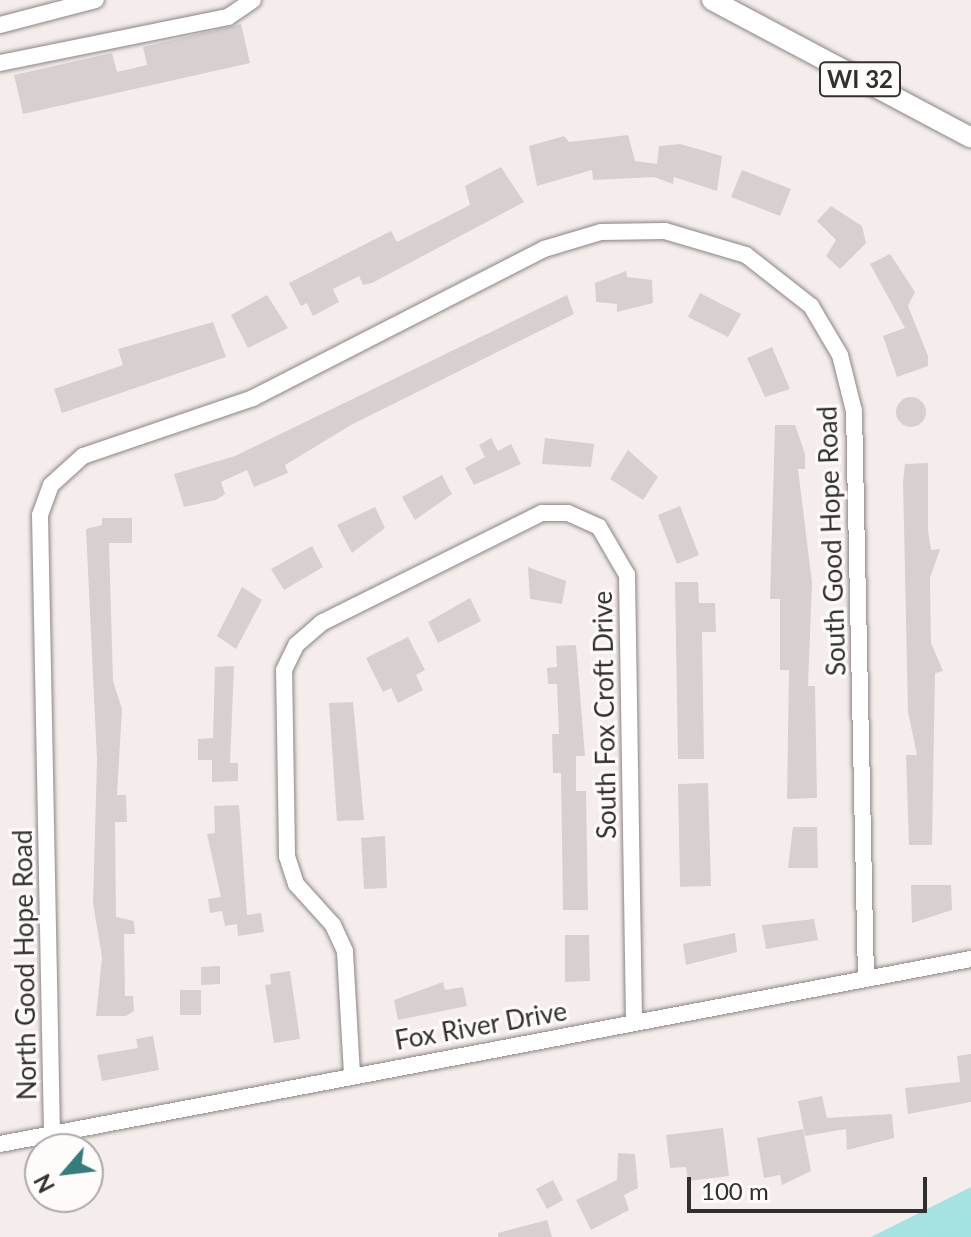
<!DOCTYPE html>
<html>
<head>
<meta charset="utf-8">
<style>
  body { margin:0 }
  #map { position:relative; width:971px; height:1237px; overflow:hidden; background:#f5edec; font-family:Lato,sans-serif }
  div>[style] { position:absolute }
  .water>* { inset:0; background:#a5e3e1 }
  .building>* { inset:0; background:#d8d0d0 }
  .round { border-radius:50% }
  .roads { filter:drop-shadow(0 0 2px #8c8484) drop-shadow(0 0 2px #8c8484) }
  .minor>* { height:16px; margin:-8px; padding:0 8px; transform-origin:8px; border-radius:8px; background:#fff }
  .major>* { height:20px; margin:-10px; padding:0 10px; transform-origin:10px; border-radius:10px; background:#fff }
  span { translate:-50% -50%; white-space:nowrap; text-align:center; line-height:1.15; -webkit-text-stroke:6px #fffbfb; paint-order:stroke }
  .shield-label span { padding:2px 6px; background:#fffbfb; border:2px solid; border-radius:6px; -webkit-text-stroke-width:0 }
  .shield-label { font-size:24px; color:#322f2f; font-weight:700 }
  .street-label { font-size:26px; color:#322f2f }
  .north { position:absolute; left:24px; top:1133px; width:80px; height:80px; box-sizing:border-box; background:#fffbfb; border:2px solid #ada9a9; border-radius:50%; rotate:242deg; font-size:22px; font-weight:700; line-height:32px; text-align:center; color:#322f2f }
  .north::after { content:''; display:block; margin:auto; width:28px; height:36px; background:#357d7c; clip-path:polygon(50% 0,100% 100%,50% 72%,0 100%) }
  .scale { position:absolute; left:687px; top:1177px; width:240px; height:36px; box-sizing:border-box; border:4px solid #322f2f; border-top:0; padding-left:10px; font-size:24px; line-height:28px; white-space:nowrap; color:#322f2f; -webkit-text-stroke:6px #fffbfb; paint-order:stroke }
</style>
</head>
<body>
<div id="map">
  <div class="water">
    <i style="clip-path:polygon(971px 1187px,971px 1237px,871px 1237px)"></i>
  </div>
  <div class="building">
    <i style="clip-path:polygon(241px 24px,250px 63px,23px 114px,14px 75px,112px 53px,117px 72px,147px 65px,143px 47px)"></i>
    <i style="clip-path:polygon(628px 135px,635px 161px,657px 164px,659px 146px,680px 144px,722px 156px,717px 191px,674px 177px,673px 184px,654px 177px,593px 180px,592px 170px,537px 186px,529px 146px,564px 136px,569px 142px)"></i>
    <i style="clip-path:polygon(501px 167px,524px 202px,372px 283px,363px 285px,359px 276px,333px 289px,339px 302px,313px 316px,307px 303px,301px 306px,289px 283px,391px 231px,397px 242px,470px 205px,465px 186px)"></i>
    <i style="clip-path:polygon(742px 170px,791px 189px,780px 216px,731px 197px)"></i>
    <i style="clip-path:polygon(831px 206px,862px 226px,866px 243px,840px 269px,826px 256px,836px 240px,817px 221px)"></i>
    <i style="clip-path:polygon(890px 254px,915px 292px,908px 306px,928px 356px,928px 366px,897px 377px,883px 336px,905px 328px,870px 264px)"></i>
    <i style="clip-path:polygon(626px 271px,627px 277px,652px 280px,653px 303px,617px 312px,617px 304px,596px 302px,595px 283px)"></i>
    <i style="clip-path:polygon(700px 293px,741px 314px,728px 337px,688px 317px)"></i>
    <i style="clip-path:polygon(267px 295px,288px 328px,248px 348px,231px 315px)"></i>
    <i style="clip-path:polygon(567px 295px,574px 314px,351px 425px,285px 465px,288px 473px,254px 487px,247px 470px,221px 482px,225px 494px,216px 500px,184px 507px,174px 474px,235px 456px)"></i>
    <i style="clip-path:polygon(213px 322px,226px 357px,62px 413px,54px 389px,123px 365px,118px 349px)"></i>
    <i style="clip-path:polygon(772px 347px,790px 389px,765px 397px,747px 358px)"></i>
    <i class="round" style="left:896px;top:397px;width:30px;height:30px"></i>
    <i style="clip-path:polygon(775px 425px,795px 425px,805px 454px,805px 469px,798px 469px,812px 583px,808px 686px,815px 686px,817px 798px,787px 799px,789px 670px,780px 670px,780px 599px,770px 599px)"></i>
    <i style="clip-path:polygon(491px 438px,498px 451px,511px 444px,521px 464px,474px 485px,465px 468px,485px 457px,479px 445px)"></i>
    <i style="clip-path:polygon(545px 438px,594px 444px,591px 467px,542px 464px)"></i>
    <i style="clip-path:polygon(628px 450px,658px 477px,643px 500px,610px 479px)"></i>
    <i style="clip-path:polygon(928px 463px,928px 530px,931px 550px,940px 549px,930px 578px,931px 643px,943px 671px,935px 673px,932px 845px,909px 845px,906px 755px,917px 755px,908px 712px,903px 481px,905px 464px)"></i>
    <i style="clip-path:polygon(442px 475px,452px 494px,415px 520px,402px 497px)"></i>
    <i style="clip-path:polygon(680px 506px,699px 555px,677px 564px,658px 515px)"></i>
    <i style="clip-path:polygon(375px 507px,385px 528px,352px 553px,337px 525px)"></i>
    <i style="clip-path:polygon(102px 518px,132px 518px,132px 543px,109px 543px,113px 681px,122px 709px,117px 795px,126px 795px,127px 822px,115px 822px,116px 917px,134px 921px,135px 934px,124px 934px,125px 996px,133px 996px,134px 1011px,126px 1016px,96px 1016px,102px 957px,93px 903px,97px 760px,86px 529px,102px 525px)"></i>
    <i style="clip-path:polygon(312px 546px,323px 567px,284px 590px,271px 569px)"></i>
    <i style="clip-path:polygon(528px 567px,566px 581px,562px 604px,530px 599px)"></i>
    <i style="clip-path:polygon(675px 582px,698px 582px,699px 603px,715px 603px,716px 632px,702px 632px,704px 759px,678px 759px)"></i>
    <i style="clip-path:polygon(242px 587px,262px 600px,236px 649px,217px 636px)"></i>
    <i style="clip-path:polygon(470px 598px,481px 621px,438px 643px,428px 622px)"></i>
    <i style="clip-path:polygon(408px 637px,425px 670px,416px 675px,423px 690px,398px 703px,391px 688px,383px 692px,366px 658px)"></i>
    <i style="clip-path:polygon(576px 645px,585px 756px,576px 756px,576px 791px,586px 791px,588px 910px,563px 910px,561px 773px,553px 773px,552px 734px,559px 734px,557px 684px,548px 684px,547px 668px,557px 667px,556px 646px)"></i>
    <i style="clip-path:polygon(234px 666px,230px 763px,238px 763px,238px 781px,212px 782px,212px 760px,198px 760px,198px 739px,213px 738px,215px 667px)"></i>
    <i style="clip-path:polygon(353px 702px,364px 820px,337px 821px,329px 703px)"></i>
    <i style="clip-path:polygon(708px 783px,711px 886px,680px 887px,678px 784px)"></i>
    <i style="clip-path:polygon(239px 805px,247px 915px,261px 913px,264px 932px,238px 936px,237px 924px,225px 926px,222px 911px,210px 913px,208px 899px,221px 897px,207px 834px,215px 833px,214px 806px)"></i>
    <i style="clip-path:polygon(793px 827px,817px 827px,818px 868px,788px 868px)"></i>
    <i style="clip-path:polygon(385px 836px,387px 888px,364px 889px,361px 838px)"></i>
    <i style="clip-path:polygon(911px 885px,951px 885px,952px 910px,912px 923px)"></i>
    <i style="clip-path:polygon(814px 919px,818px 940px,766px 949px,762px 925px)"></i>
    <i style="clip-path:polygon(735px 933px,737px 952px,686px 965px,683px 944px)"></i>
    <i style="clip-path:polygon(565px 935px,589px 935px,590px 981px,565px 982px)"></i>
    <i style="clip-path:polygon(220px 966px,220px 984px,201px 985px,201px 967px)"></i>
    <i style="clip-path:polygon(290px 971px,300px 1039px,274px 1043px,265px 985px,271px 984px,270px 974px)"></i>
    <i style="clip-path:polygon(443px 982px,445px 990px,463px 987px,467px 1006px,398px 1020px,394px 1000px)"></i>
    <i style="clip-path:polygon(180px 990px,201px 990px,201px 1015px,180px 1015px)"></i>
    <i style="clip-path:polygon(153px 1036px,159px 1070px,102px 1081px,97px 1055px,138px 1048px,136px 1039px)"></i>
    <i style="clip-path:polygon(971px 1054px,971px 1102px,908px 1114px,905px 1088px,960px 1082px,957px 1056px)"></i>
    <i style="clip-path:polygon(822px 1096px,827px 1118px,892px 1114px,894px 1138px,847px 1150px,846px 1129px,805px 1136px,798px 1101px)"></i>
    <i style="clip-path:polygon(723px 1128px,729px 1176px,688px 1181px,686px 1167px,670px 1168px,666px 1135px)"></i>
    <i style="clip-path:polygon(803px 1129px,811px 1171px,782px 1185px,780px 1175px,764px 1178px,757px 1138px)"></i>
    <i style="clip-path:polygon(618px 1153px,635px 1154px,638px 1188px,624px 1195px,629px 1210px,591px 1230px,576px 1200px,617px 1180px)"></i>
    <i style="clip-path:polygon(553px 1180px,563px 1200px,547px 1209px,536px 1189px)"></i>
    <i style="clip-path:polygon(547px 1220px,552px 1237px,498px 1237px,498px 1233px)"></i>
  </div>
  <div class="roads">
    <div class="minor">
      <i style="left:0;top:25px;width:99px;rotate:-14.6deg"></i>
      <i style="left:0;top:63px;width:233px;rotate:-11.4deg"></i>
      <i style="left:228px;top:17px;width:30px;rotate:-34deg"></i>
      <i style="left:352px;top:1074px;width:123px;rotate:-93.3deg"></i>
      <i style="left:345px;top:951px;width:29px;rotate:-115deg"></i>
      <i style="left:333px;top:925px;width:55px;rotate:-132.1deg"></i>
      <i style="left:296px;top:884px;width:29px;rotate:-108deg"></i>
      <i style="left:287px;top:856px;width:186px;rotate:-90.9deg"></i>
      <i style="left:284px;top:670px;width:28px;rotate:-64deg"></i>
      <i style="left:296px;top:645px;width:33px;rotate:-41deg"></i>
      <i style="left:321px;top:623px;width:247px;rotate:-26.5deg"></i>
      <i style="left:542px;top:513px;width:26px"></i>
      <i style="left:568px;top:513px;width:34px;rotate:24deg"></i>
      <i style="left:599px;top:527px;width:56px;rotate:59.7deg"></i>
      <i style="left:627px;top:575px;width:448px;rotate:89.1deg"></i>
      <i style="left:52px;top:1134px;width:619px;rotate:-91.11deg"></i>
      <i style="left:40px;top:515px;width:32px;rotate:-70deg"></i>
      <i style="left:51px;top:485px;width:43px;rotate:-42.2deg"></i>
      <i style="left:83px;top:456px;width:180px;rotate:-18.8deg"></i>
      <i style="left:253px;top:398px;width:327px;rotate:-27.1deg"></i>
      <i style="left:544px;top:249px;width:59px;rotate:-16.6deg"></i>
      <i style="left:601px;top:232px;width:64px;rotate:-0.9deg"></i>
      <i style="left:665px;top:231px;width:84px;rotate:16.5deg"></i>
      <i style="left:746px;top:255px;width:83px;rotate:38.1deg"></i>
      <i style="left:811px;top:306px;width:57px;rotate:59.4deg"></i>
      <i style="left:840px;top:355px;width:58px;rotate:76deg"></i>
      <i style="left:854px;top:411px;width:567px;rotate:88.79deg"></i>
      <i style="left:0;top:1144px;width:988px;rotate:-10.79deg"></i>
    </div>
    <div class="major">
      <i style="left:712px;top:0;width:293px;rotate:28deg"></i>
    </div>
  </div>
  <div class="shield-label">
    <span style="left:860px;top:79px">WI 32</span>
  </div>
  <div class="street-label">
    <span style="left:832px;top:541px;rotate:-92deg">South Good Hope Road</span>
    <span style="left:605px;top:715px;rotate:-91deg">South Fox Croft Drive</span>
    <span style="left:25px;top:965px;rotate:-91deg">North Good Hope Road</span>
    <span style="left:481px;top:1026px;rotate:-10deg">Fox River Drive</span>
  </div>
  <div class="north">N</div>
  <div class="scale">100 m</div>
</div>
</body>
</html>
